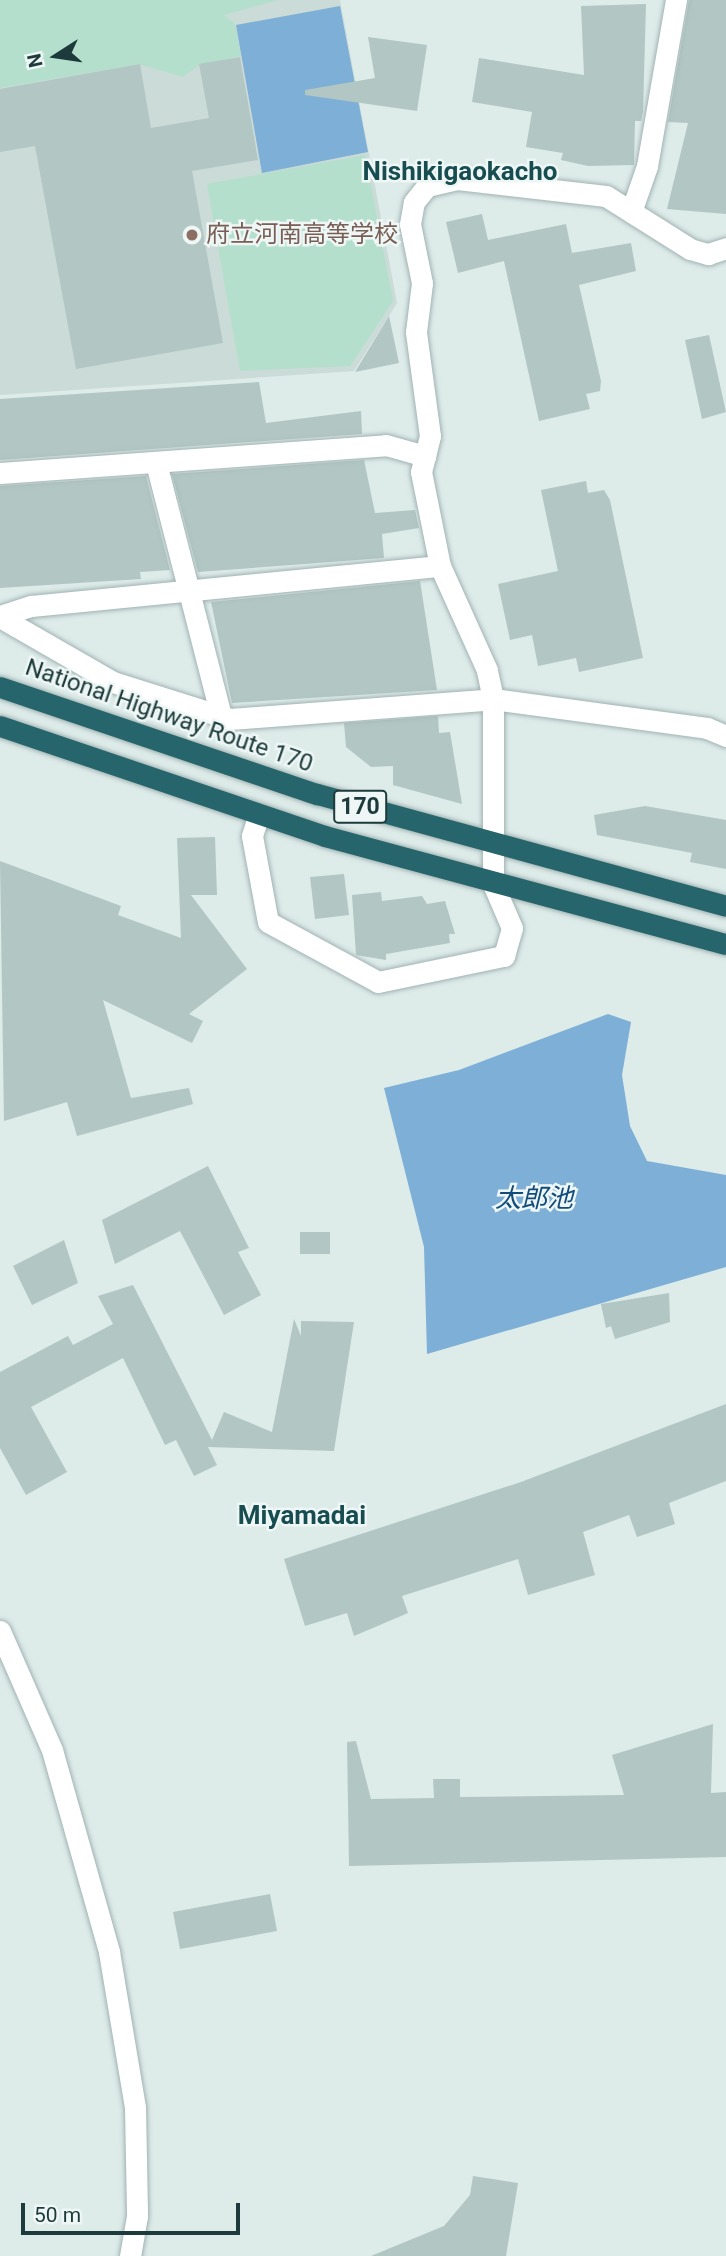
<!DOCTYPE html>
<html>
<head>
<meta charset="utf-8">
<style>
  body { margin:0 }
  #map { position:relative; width:726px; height:2256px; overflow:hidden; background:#ddebe9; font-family:Roboto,"Noto Sans JP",sans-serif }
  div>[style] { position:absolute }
  .built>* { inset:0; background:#cbdbd8 }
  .green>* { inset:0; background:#b3dfcc }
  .water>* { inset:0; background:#7eafd7 }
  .building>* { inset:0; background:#b2c6c3 }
  .roads { filter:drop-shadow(0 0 2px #a0b3b2) drop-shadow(0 0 2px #a0b3b2) }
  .street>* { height:21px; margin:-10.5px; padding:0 10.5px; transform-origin:10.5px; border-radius:10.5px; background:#fff }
  .secondary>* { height:21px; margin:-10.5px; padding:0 10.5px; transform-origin:10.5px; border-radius:10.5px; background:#fff }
  .highway>* { height:21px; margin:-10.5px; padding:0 10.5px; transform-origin:10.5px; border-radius:10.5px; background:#26656b }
  .dots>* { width:19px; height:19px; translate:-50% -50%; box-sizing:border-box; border:4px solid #eef7f5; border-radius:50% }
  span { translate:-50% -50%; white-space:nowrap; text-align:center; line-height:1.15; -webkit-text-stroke:5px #eef7f5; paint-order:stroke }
  .shield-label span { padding:2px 5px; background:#eef7f5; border:2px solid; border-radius:5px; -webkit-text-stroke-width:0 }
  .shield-label { font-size:23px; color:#1d3b3c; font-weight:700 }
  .education-label { font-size:24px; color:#785e54 }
  .left { translate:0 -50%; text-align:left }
  .street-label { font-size:24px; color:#1d3b3c }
  .neighbourhood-label { font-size:26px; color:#174d50; font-weight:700 }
  .water-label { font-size:26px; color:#124c7d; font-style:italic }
  .north { position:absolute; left:21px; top:21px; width:70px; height:70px; -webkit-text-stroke:5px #eef7f5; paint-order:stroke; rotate:258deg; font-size:19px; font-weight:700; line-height:28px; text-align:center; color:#1d3b3c }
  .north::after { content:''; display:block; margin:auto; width:24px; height:32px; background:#1d3b3c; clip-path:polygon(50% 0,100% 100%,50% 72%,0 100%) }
  .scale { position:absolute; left:21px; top:2203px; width:219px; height:32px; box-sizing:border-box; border:4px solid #1d3b3c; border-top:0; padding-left:9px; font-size:21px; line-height:24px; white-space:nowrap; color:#1d3b3c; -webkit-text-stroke:5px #eef7f5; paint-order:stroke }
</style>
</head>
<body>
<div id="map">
  <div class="built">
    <i style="clip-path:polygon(0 0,340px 0,397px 303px,354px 371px,0 395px)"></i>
  </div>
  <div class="green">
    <i style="clip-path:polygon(0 0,278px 0,224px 15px,235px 24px,241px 56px,199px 65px,183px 77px,139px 64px,0 88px)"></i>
    <i style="clip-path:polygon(365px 155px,393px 301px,350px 366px,240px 371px,207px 184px)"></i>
  </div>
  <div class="water">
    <i style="clip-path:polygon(340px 6px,368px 152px,262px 173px,236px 25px)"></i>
    <i style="clip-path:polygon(608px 1014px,631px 1022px,622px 1075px,630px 1126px,647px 1161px,726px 1175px,726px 1267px,427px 1354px,424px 1247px,384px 1088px,459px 1070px)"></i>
  </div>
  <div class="building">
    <i style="clip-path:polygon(689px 0,726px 0,726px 214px,667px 209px,688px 123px,668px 122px)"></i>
    <i style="clip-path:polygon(646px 4px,643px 112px,641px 121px,635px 121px,634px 165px,588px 166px,561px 160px,563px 153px,526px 147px,532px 112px,472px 102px,479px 58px,584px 75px,581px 6px)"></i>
    <i style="clip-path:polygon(368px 37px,427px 45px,417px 111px,305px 95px,305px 90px,375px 78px)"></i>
    <i style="clip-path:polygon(240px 57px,258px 160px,192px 171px,223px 343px,76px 369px,35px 146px,0 152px,0 89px,140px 64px,151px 128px,209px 118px,199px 64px)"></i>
    <i style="clip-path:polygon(482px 214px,488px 240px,566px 224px,572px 253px,631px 243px,636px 271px,579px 285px,601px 381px,600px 391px,586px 394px,590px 409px,539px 421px,504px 261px,458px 273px,446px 222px)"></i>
    <i style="clip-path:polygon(389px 316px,399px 363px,355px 372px)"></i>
    <i style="clip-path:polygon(709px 335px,726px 412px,702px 419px,685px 340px)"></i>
    <i style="clip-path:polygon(259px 382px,266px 423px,361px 411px,362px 434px,0 460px,0 399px)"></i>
    <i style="clip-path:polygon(364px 460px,375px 513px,415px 510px,419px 528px,382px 534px,384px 558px,198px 572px,172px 474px)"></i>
    <i style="clip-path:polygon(146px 476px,170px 570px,140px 572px,141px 579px,0 588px,0 486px)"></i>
    <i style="clip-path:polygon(586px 481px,588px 493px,604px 490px,610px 500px,643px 658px,579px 672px,576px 658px,538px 666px,532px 635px,510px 640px,498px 584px,558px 571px,541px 490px)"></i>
    <i style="clip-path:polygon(420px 581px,437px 690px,232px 703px,211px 602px)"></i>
    <i style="clip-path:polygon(438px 716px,439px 733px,450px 732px,462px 804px,393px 785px,393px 766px,371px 767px,346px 747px,344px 723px)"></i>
    <i style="clip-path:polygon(645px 806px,726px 820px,726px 869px,690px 862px,692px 853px,597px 835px,594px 815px)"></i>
    <i style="clip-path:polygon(215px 837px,217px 895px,191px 895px,247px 969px,189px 1014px,203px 1021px,192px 1043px,103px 1000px,131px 1098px,189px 1088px,193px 1104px,77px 1136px,67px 1102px,4px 1121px,0 861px,121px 906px,118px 915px,181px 938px,177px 838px)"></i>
    <i style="clip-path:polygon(344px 874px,349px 915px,315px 919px,310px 877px)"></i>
    <i style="clip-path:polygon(381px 892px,382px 901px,422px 896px,427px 904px,445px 901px,455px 934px,449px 934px,450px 943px,386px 954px,386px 960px,356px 955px,352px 895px)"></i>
    <i style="clip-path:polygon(208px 1166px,249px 1248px,238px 1252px,261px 1295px,224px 1315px,180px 1231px,115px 1264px,102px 1220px)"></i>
    <i style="clip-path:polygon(300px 1232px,330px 1232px,330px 1254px,300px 1254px)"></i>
    <i style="clip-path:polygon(64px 1240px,78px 1283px,32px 1305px,13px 1266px)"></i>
    <i style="clip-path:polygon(133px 1285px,212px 1440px,224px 1412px,272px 1432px,294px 1319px,301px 1336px,301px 1321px,354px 1322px,334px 1451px,208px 1447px,217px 1465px,194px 1476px,176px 1440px,165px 1445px,123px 1358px,31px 1407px,67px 1472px,26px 1495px,0 1448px,0 1372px,68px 1336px,73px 1345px,113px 1324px,98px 1296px)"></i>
    <i style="clip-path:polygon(669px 1293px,670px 1322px,615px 1339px,611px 1326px,606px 1328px,601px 1304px)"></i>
    <i style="clip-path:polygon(726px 1404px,726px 1481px,669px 1503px,675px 1524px,637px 1537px,629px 1515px,583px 1532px,595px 1575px,528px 1595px,518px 1559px,402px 1596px,408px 1613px,354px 1636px,347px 1613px,305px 1626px,284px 1559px,521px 1482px)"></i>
    <i style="clip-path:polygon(713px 1724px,711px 1793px,726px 1792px,726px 1857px,349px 1866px,347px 1742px,356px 1741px,371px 1799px,434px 1798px,433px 1779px,460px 1779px,460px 1797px,624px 1795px,612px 1755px)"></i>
    <i style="clip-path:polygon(270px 1894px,277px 1931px,180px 1949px,173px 1912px)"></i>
    <i style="clip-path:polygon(473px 2176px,518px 2183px,506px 2256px,371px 2256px,444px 2226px,470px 2195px)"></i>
  </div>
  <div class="roads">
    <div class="street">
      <i style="left:631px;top:212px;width:49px;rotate:-70.8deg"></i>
      <i style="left:647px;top:166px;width:169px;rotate:-80.1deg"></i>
      <i style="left:156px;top:463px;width:262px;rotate:75.6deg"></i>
      <i style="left:0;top:473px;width:387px;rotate:-4.1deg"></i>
      <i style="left:386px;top:445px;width:41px;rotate:15.8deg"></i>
      <i style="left:0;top:616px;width:33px;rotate:-18deg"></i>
      <i style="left:31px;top:606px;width:411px;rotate:-5.6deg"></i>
      <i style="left:0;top:617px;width:130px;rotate:29.9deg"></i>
      <i style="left:113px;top:682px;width:123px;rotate:17.5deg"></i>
      <i style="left:230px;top:719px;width:264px;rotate:-4.3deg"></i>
      <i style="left:259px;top:814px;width:23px;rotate:108deg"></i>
      <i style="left:252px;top:836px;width:87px;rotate:79.5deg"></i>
      <i style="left:268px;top:922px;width:125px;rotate:28.6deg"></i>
      <i style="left:378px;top:982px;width:129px;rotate:-11.7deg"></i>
      <i style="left:504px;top:956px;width:29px;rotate:-74deg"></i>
      <i style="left:512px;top:928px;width:48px;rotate:-113.4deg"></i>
      <i style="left:493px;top:884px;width:39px;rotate:-90deg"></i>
    </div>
    <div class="secondary">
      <i style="left:493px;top:699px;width:216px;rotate:7.7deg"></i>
      <i style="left:707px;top:728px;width:21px;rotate:23deg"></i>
      <i style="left:493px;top:845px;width:146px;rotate:-90deg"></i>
      <i style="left:493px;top:699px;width:30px;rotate:-102deg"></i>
      <i style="left:487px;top:670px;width:114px;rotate:-114.3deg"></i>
      <i style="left:440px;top:566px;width:96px;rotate:-101.4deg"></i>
      <i style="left:421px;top:472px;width:37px;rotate:-76deg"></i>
      <i style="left:430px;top:436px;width:105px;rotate:-97.7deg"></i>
      <i style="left:416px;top:332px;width:49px;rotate:-83deg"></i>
      <i style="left:422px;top:283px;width:60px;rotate:-101.5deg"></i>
      <i style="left:410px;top:224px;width:22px;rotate:-80deg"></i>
      <i style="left:414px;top:202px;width:21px;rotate:-51deg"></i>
      <i style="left:427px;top:186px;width:31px;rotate:-13deg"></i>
      <i style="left:457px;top:179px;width:150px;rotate:6.5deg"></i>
      <i style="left:606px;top:196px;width:99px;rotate:32.2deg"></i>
      <i style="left:690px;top:249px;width:19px;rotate:16deg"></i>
      <i style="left:708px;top:254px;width:19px;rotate:-18deg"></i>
      <i style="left:0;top:1631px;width:130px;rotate:66.4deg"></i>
      <i style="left:52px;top:1750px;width:210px;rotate:74.2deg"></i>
      <i style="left:109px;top:1952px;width:157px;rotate:80.5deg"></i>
      <i style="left:135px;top:2107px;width:109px;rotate:88.9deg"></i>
      <i style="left:137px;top:2216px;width:41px;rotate:99.9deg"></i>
    </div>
    <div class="highway">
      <i style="left:0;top:687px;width:335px;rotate:18.7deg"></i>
      <i style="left:317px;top:794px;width:424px;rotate:15.3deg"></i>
      <i style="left:0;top:726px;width:343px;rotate:18.7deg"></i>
      <i style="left:325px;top:836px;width:415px;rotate:15.1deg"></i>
    </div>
  </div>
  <div class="dots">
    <i style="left:192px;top:235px;background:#8d6e63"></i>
  </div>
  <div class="shield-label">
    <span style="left:360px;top:807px">170</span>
  </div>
  <div class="education-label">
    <span class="left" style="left:206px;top:235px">府立河南高等学校</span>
  </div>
  <div class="street-label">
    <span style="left:169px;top:716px;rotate:19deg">National Highway Route 170</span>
  </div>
  <div class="neighbourhood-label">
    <span style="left:460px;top:172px">Nishikigaokacho</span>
    <span style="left:302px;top:1516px">Miyamadai</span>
  </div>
  <div class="water-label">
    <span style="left:534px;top:1199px">太郎池</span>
  </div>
  <div class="north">N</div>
  <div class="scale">50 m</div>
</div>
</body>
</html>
